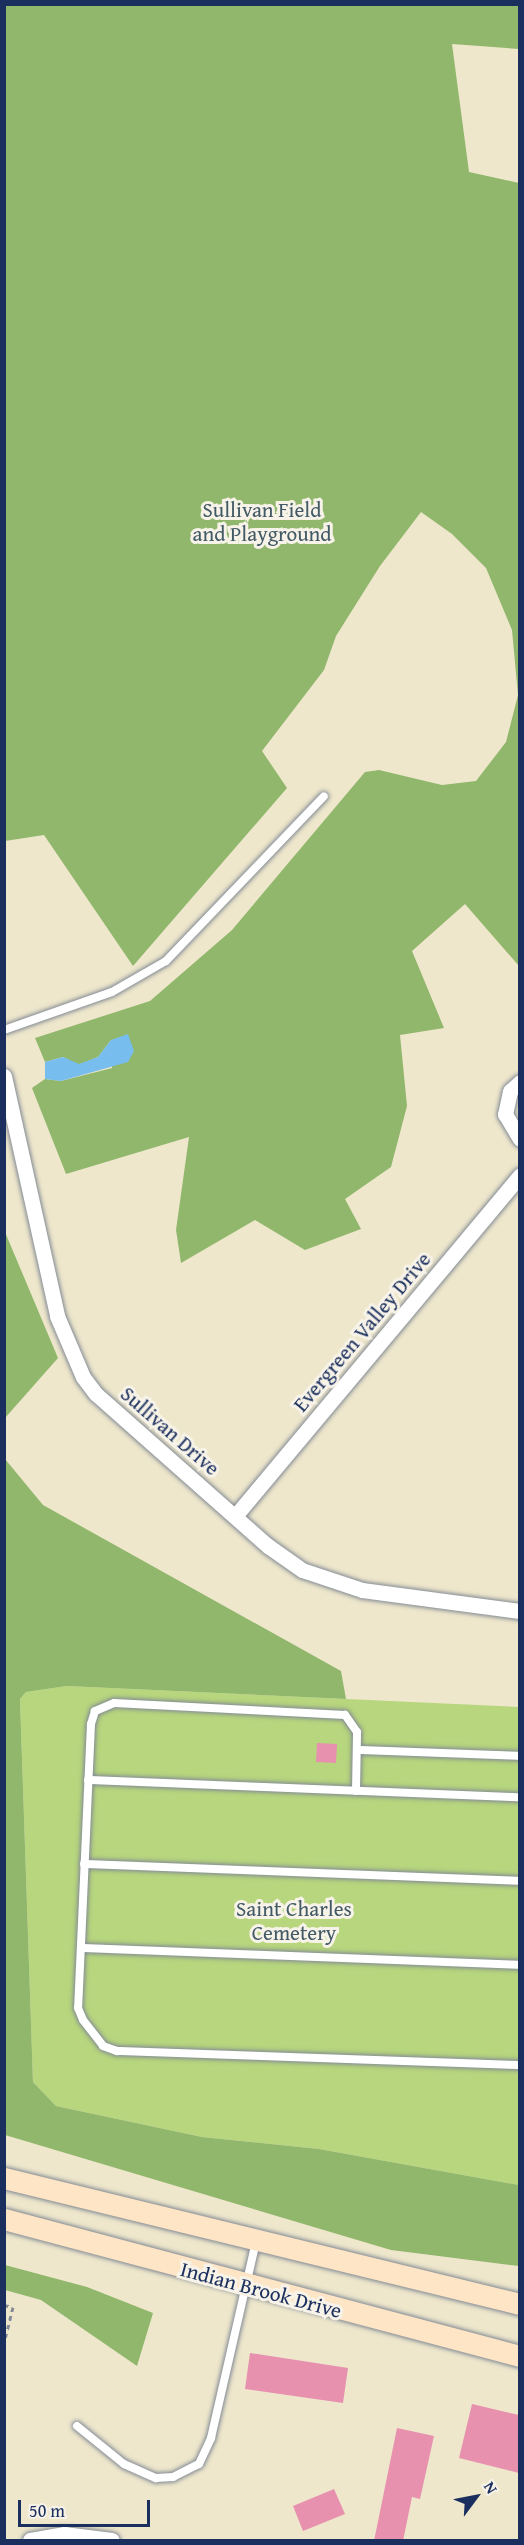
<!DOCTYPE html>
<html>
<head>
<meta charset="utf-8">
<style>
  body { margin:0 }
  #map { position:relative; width:524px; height:2545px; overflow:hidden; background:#eee7cc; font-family:"Gentium Book Plus",serif }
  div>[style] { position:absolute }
  .green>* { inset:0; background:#b7d67d }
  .forest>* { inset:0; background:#91b76c }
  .water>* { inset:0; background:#77bdee }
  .building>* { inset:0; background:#e791af }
  .path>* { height:3px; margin-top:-1.5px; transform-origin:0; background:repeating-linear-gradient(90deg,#848b95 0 4.5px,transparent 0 9px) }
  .roads { filter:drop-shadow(0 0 2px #848b95) drop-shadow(0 0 2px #848b95) }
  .service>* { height:8px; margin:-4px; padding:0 4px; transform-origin:4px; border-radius:4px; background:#fff }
  .minor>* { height:15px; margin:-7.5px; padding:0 7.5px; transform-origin:7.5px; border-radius:7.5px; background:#fff }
  .secondary>* { height:21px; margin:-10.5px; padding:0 10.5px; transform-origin:10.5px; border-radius:10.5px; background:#fee5c5 }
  span { translate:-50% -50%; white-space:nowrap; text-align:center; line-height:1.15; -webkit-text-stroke:6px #f7f3e8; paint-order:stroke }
  .park-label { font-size:21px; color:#425966 }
  .street-label { font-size:21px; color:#1b2f5e }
  .frame { position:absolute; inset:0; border:6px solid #1b2f5e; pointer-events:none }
  .north { position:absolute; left:446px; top:2467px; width:60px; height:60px; -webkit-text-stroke:4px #f7f3e8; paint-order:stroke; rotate:58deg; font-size:16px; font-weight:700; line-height:24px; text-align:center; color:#1b2f5e }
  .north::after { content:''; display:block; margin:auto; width:21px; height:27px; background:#1b2f5e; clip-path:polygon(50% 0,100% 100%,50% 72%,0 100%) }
  .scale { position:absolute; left:18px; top:2500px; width:132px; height:27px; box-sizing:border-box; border:3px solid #1b2f5e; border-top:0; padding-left:8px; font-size:18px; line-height:21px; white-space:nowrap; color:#1b2f5e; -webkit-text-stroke:4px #f7f3e8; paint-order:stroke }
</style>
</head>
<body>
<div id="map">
  <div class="green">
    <i style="clip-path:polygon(67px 1686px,519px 1707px,519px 2185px,319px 2149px,202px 2137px,56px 2106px,33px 2082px,20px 1699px,26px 1692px)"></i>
  </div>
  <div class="forest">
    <i style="clip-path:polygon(5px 5px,519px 5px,519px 49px,452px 44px,469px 172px,519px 183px,519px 966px,465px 904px,412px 951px,444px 1028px,400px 1035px,407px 1106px,391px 1167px,345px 1199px,361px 1229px,305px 1250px,255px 1220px,181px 1263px,176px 1230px,189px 1137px,66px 1174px,32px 1088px,45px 1079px,61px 1081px,112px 1068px,111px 1040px,98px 1057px,78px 1065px,63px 1057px,45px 1062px,35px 1038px,150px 1001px,232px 930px,365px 772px,379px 770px,442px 785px,476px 781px,506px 742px,518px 695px,512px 630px,486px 568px,452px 534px,421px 512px,380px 566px,336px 636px,324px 670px,262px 751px,287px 788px,133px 966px,44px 835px,5px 841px)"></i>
    <i style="clip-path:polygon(5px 1232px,58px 1358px,5px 1418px,4px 1418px)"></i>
    <i style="clip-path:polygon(5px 1459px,43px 1505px,341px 1671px,346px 1699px,67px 1686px,26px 1692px,20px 1699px,33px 2082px,56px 2106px,202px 2137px,319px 2149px,519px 2185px,519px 2266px,391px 2250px,5px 2135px)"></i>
    <i style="clip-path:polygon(5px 2265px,87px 2287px,153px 2313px,137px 2366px,41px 2300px,5px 2290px)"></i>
  </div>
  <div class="water">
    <i style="clip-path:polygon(128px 1034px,134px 1051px,128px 1062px,61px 1081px,45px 1079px,45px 1062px,63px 1057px,79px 1064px,98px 1057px,111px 1040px)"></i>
  </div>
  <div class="building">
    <i style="clip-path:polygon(317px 1743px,337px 1744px,336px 1763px,316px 1762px)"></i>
    <i style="clip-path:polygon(250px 2353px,348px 2368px,343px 2403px,245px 2389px)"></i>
    <i style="clip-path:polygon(472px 2404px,519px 2415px,519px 2473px,459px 2458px)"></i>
    <i style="clip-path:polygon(397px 2428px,434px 2436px,420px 2499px,412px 2497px,403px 2541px,374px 2541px)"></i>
    <i style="clip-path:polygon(334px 2489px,345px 2514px,303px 2531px,293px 2506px)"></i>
  </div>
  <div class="path">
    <i style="left:4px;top:2305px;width:9px;rotate:13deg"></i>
    <i style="left:13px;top:2307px;width:38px;rotate:104deg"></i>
  </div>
  <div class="roads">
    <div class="service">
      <i style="left:4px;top:1030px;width:114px;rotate:-19.4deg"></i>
      <i style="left:112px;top:992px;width:62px;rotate:-29.9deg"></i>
      <i style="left:166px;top:961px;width:228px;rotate:-46.2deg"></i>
      <i style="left:358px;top:1750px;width:162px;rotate:2.1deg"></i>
      <i style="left:88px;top:1780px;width:432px;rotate:2.3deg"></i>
      <i style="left:356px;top:1791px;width:59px;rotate:-89deg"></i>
      <i style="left:357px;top:1732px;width:21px;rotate:-125deg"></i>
      <i style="left:345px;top:1715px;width:231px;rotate:-177deg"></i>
      <i style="left:114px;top:1703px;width:21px;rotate:157deg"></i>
      <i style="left:95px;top:1711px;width:14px;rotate:107deg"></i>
      <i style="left:91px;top:1724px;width:284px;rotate:92.6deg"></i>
      <i style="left:78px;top:2008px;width:13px;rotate:67deg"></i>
      <i style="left:83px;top:2020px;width:33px;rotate:52deg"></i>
      <i style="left:103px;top:2046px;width:15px;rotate:20deg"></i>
      <i style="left:117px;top:2051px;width:403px;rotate:2deg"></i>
      <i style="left:84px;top:1864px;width:436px;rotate:2.2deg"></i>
      <i style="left:81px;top:1948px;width:439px;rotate:2.2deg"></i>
      <i style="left:77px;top:2426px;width:60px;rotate:39deg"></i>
      <i style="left:124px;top:2464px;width:35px;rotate:24deg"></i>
      <i style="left:156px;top:2478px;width:17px;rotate:-3deg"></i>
      <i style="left:173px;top:2477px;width:29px;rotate:-27deg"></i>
      <i style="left:199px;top:2464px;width:29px;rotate:-65deg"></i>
      <i style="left:211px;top:2438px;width:202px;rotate:-77.1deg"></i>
    </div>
    <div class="minor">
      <i style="left:4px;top:1076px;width:246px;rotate:77.5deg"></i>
      <i style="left:57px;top:1316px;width:66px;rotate:66.9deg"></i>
      <i style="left:83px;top:1377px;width:21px;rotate:53deg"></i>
      <i style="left:96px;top:1394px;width:230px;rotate:41.5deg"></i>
      <i style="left:268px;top:1546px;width:42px;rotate:35.2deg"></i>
      <i style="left:302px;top:1570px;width:63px;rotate:18.4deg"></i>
      <i style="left:362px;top:1590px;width:159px;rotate:7.6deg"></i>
      <i style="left:520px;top:1082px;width:13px;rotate:138deg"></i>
      <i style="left:510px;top:1091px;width:24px;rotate:102deg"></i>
      <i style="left:505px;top:1114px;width:29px;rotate:59deg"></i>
      <i style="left:236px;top:1515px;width:443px;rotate:-50.1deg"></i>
      <i style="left:30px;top:2540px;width:35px;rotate:-10deg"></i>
      <i style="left:64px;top:2534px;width:48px;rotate:7.1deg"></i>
    </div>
    <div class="secondary">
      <i style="left:4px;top:2178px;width:531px;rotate:13.72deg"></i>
      <i style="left:4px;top:2219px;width:534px;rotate:14.87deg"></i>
    </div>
  </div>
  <div class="park-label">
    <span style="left:262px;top:522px">Sullivan Field<br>and Playground</span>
    <span style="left:294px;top:1921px">Saint Charles<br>Cemetery</span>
  </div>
  <div class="street-label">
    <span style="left:362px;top:1332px;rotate:-50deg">Evergreen Valley Drive</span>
    <span style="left:170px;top:1431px;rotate:41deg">Sullivan Drive</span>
    <span style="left:261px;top:2290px;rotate:15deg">Indian Brook Drive</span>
  </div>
  <div class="frame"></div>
  <div class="north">N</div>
  <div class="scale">50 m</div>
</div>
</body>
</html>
